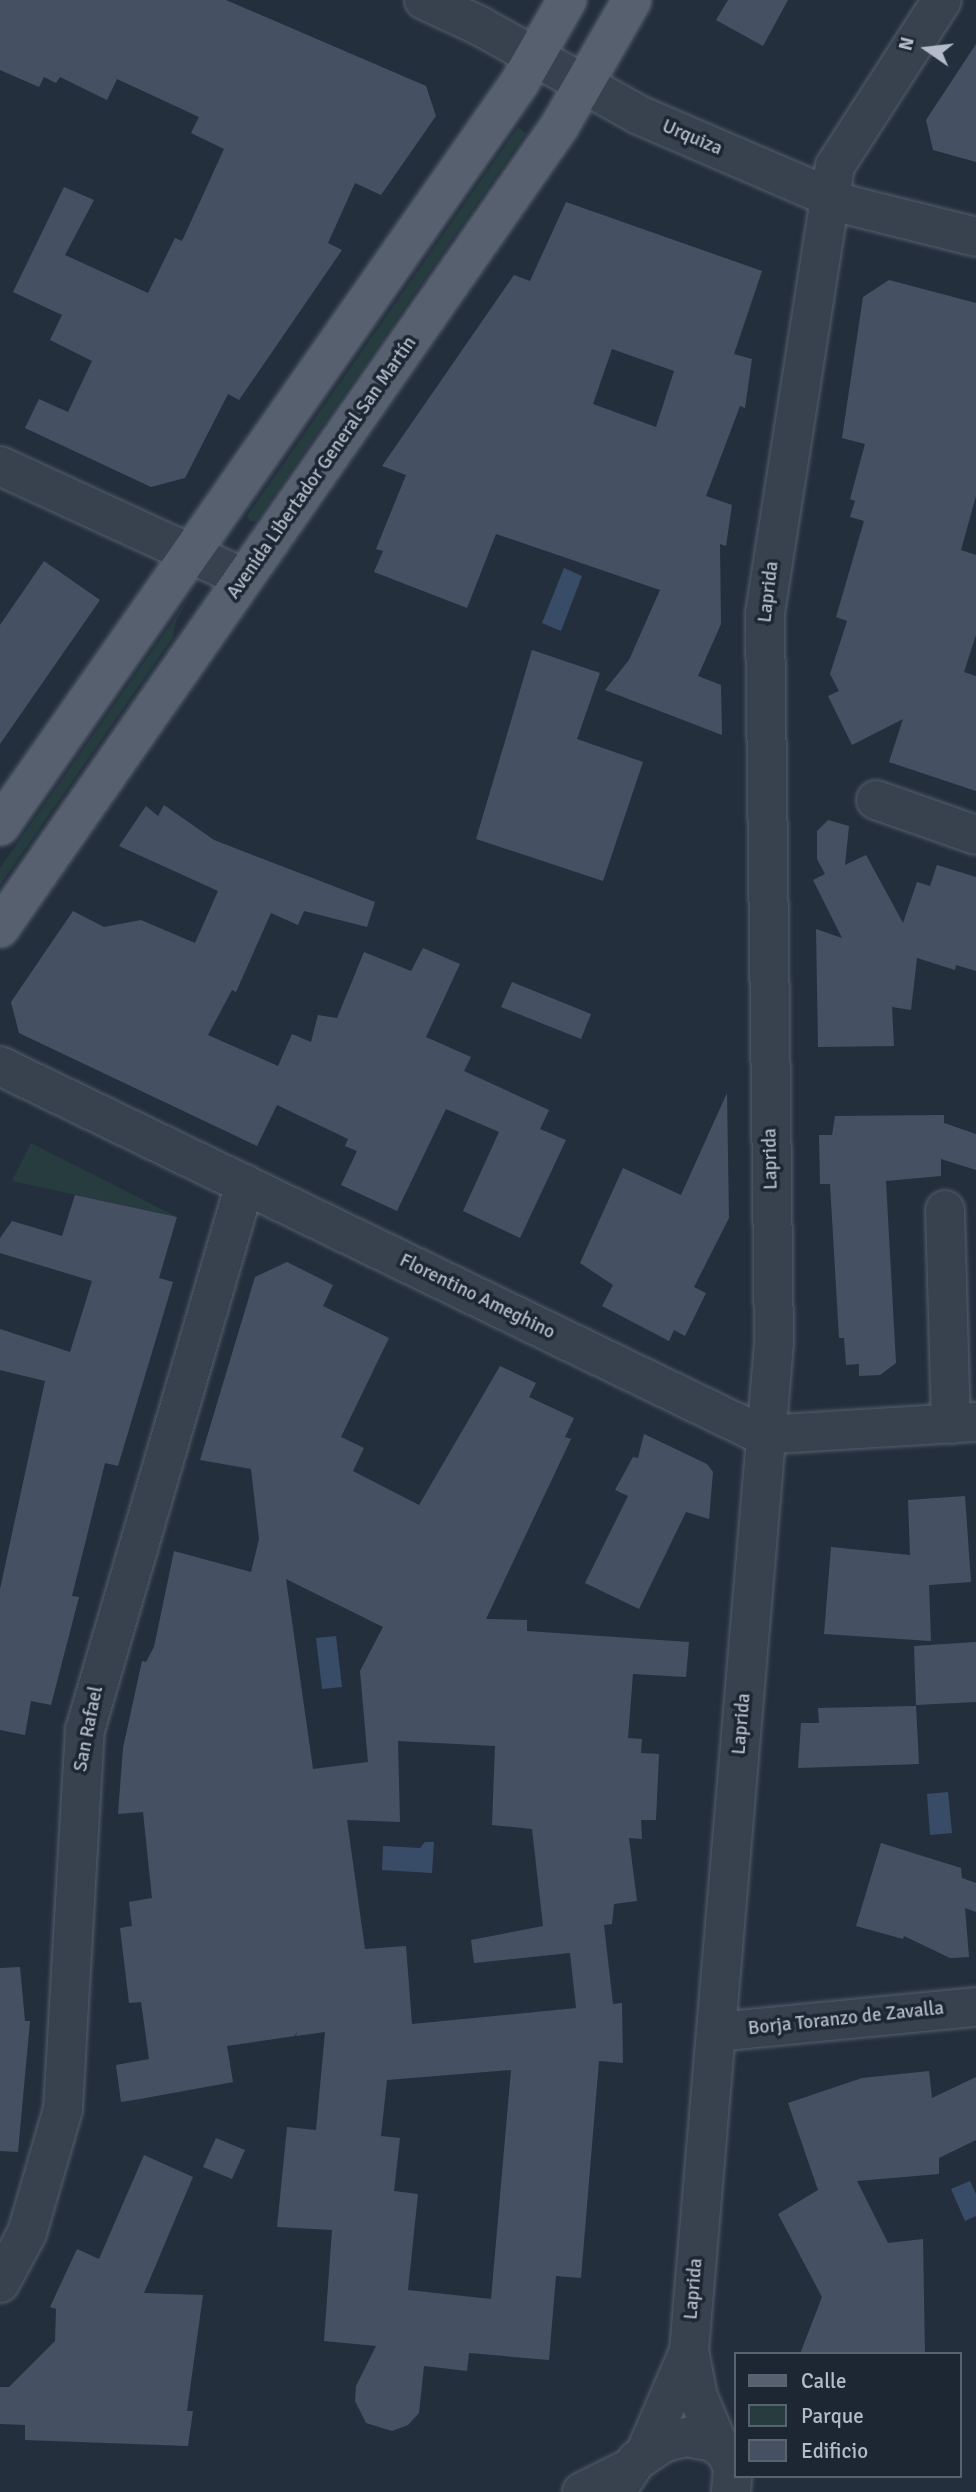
<!DOCTYPE html>
<html>
<head>
<meta charset="utf-8">
<style>
  body { margin:0 }
  #map { position:relative; width:976px; height:2492px; overflow:hidden; background:#242f3e; font-family:Signika,sans-serif }
  div>[style] { position:absolute }
  .green>* { inset:0; background:#263c3f }
  .water>* { inset:0; background:#394c67 }
  .building>* { inset:0; background:#455162 }
  .roads { filter:drop-shadow(0 0 2px #565f6c) drop-shadow(0 0 2px #565f6c) }
  .minor>* { height:38px; margin:-19px; padding:0 19px; transform-origin:19px; border-radius:19px; background:#38414e }
  .major>* { height:38px; margin:-19px; padding:0 19px; transform-origin:19px; border-radius:19px; background:#56606e }
  span { translate:-50% -50%; white-space:nowrap; text-align:center; line-height:1.15; -webkit-text-stroke:7px #1d2633; paint-order:stroke }
  .street-label { font-size:19px; color:#b4bcc9 }
  .legend { position:absolute; left:734px; top:2352px; width:228px; height:126px; box-sizing:border-box; background:#1d2633; border:2px solid #59626f; margin:0; padding:9px 12px; list-style:none; font-size:21px; color:#b4bcc9 }
  .legend li { display:flex; align-items:center; gap:14px; height:35px }
  .legend b { width:35px; border:2px solid #59626f }
  .north { position:absolute; left:892px; top:14px; width:70px; height:70px; -webkit-text-stroke:5px #1d2633; paint-order:stroke; rotate:284deg; font-size:19px; font-weight:700; line-height:28px; text-align:center; color:#b4bcc9 }
  .north::after { content:''; display:block; margin:auto; width:24px; height:32px; background:#b4bcc9; clip-path:polygon(50% 0,100% 100%,50% 72%,0 100%) }
</style>
</head>
<body>
<div id="map">
  <div class="green">
    <i style="clip-path:polygon(518px 127px,526px 133px,256px 521px,250px 521px,247px 516px)"></i>
    <i style="clip-path:polygon(191px 595px,176px 621px,173px 637px,0 885px,0 868px)"></i>
    <i style="clip-path:polygon(31px 1143px,177px 1217px,12px 1181px)"></i>
  </div>
  <div class="water">
    <i style="clip-path:polygon(564px 568px,582px 576px,561px 631px,542px 623px)"></i>
    <i style="clip-path:polygon(336px 1636px,342px 1687px,322px 1689px,316px 1638px)"></i>
    <i style="clip-path:polygon(948px 1792px,952px 1833px,930px 1835px,927px 1794px)"></i>
    <i style="clip-path:polygon(425px 1842px,434px 1842px,432px 1873px,382px 1870px,383px 1846px,420px 1848px)"></i>
    <i style="clip-path:polygon(970px 2181px,976px 2194px,976px 2216px,965px 2221px,951px 2189px)"></i>
  </div>
  <div class="building">
    <i style="clip-path:polygon(0 0,226px 0,426px 86px,436px 116px,381px 195px,355px 183px,328px 243px,342px 250px,239px 400px,228px 394px,185px 478px,151px 487px,25px 428px,39px 399px,68px 412px,92px 361px,50px 340px,62px 315px,13px 292px,64px 187px,94px 200px,65px 255px,148px 293px,175px 238px,182px 241px,224px 149px,191px 133px,199px 117px,117px 79px,107px 100px,60px 77px,56px 83px,44px 77px,39px 87px,0 70px)"></i>
    <i style="clip-path:polygon(728px 0,788px 0,763px 46px,716px 20px)"></i>
    <i style="clip-path:polygon(976px 44px,976px 162px,933px 150px,926px 120px)"></i>
    <i style="clip-path:polygon(evenodd,566px 202px,762px 271px,734px 354px,752px 359px,745px 408px,740px 406px,706px 496px,732px 505px,726px 546px,720px 544px,721px 624px,698px 676px,721px 685px,722px 735px,605px 690px,629px 660px,660px 590px,496px 534px,467px 608px,374px 572px,383px 551px,376px 549px,406px 475px,382px 466px,514px 275px,530px 281px,566px 202px,612px 349px,674px 371px,656px 427px,593px 404px,612px 349px)"></i>
    <i style="clip-path:polygon(889px 280px,976px 303px,976px 496px,961px 550px,976px 555px,976px 635px,964px 672px,976px 676px,976px 791px,889px 762px,903px 719px,852px 745px,828px 696px,839px 691px,830px 674px,847px 621px,836px 617px,864px 521px,850px 517px,855px 501px,850px 499px,865px 444px,842px 438px,853px 364px,863px 297px)"></i>
    <i style="clip-path:polygon(44px 561px,100px 600px,0 744px,0 625px)"></i>
    <i style="clip-path:polygon(532px 650px,600px 673px,577px 739px,643px 762px,603px 881px,476px 839px)"></i>
    <i style="clip-path:polygon(164px 805px,214px 840px,375px 902px,367px 927px,304px 911px,298px 925px,271px 913px,236px 992px,232px 990px,208px 1035px,278px 1066px,292px 1034px,311px 1042px,318px 1015px,337px 1018px,364px 952px,411px 971px,423px 948px,460px 964px,426px 1037px,471px 1057px,464px 1071px,549px 1110px,540px 1129px,566px 1140px,520px 1238px,463px 1211px,499px 1132px,446px 1109px,397px 1211px,341px 1185px,357px 1151px,345px 1146px,348px 1139px,277px 1105px,257px 1146px,19px 1033px,11px 1002px,73px 911px,104px 927px,141px 920px,195px 943px,218px 891px,119px 846px,146px 806px,158px 816px)"></i>
    <i style="clip-path:polygon(828px 820px,849px 826px,845px 865px,866px 855px,903px 923px,917px 882px,930px 886px,937px 865px,976px 877px,976px 971px,956px 965px,955px 970px,917px 958px,911px 1010px,892px 1007px,894px 1046px,818px 1047px,816px 929px,842px 938px,813px 880px,825px 874px,817px 859px,817px 831px)"></i>
    <i style="clip-path:polygon(512px 982px,591px 1014px,581px 1039px,501px 1007px)"></i>
    <i style="clip-path:polygon(727px 1093px,729px 1218px,694px 1287px,706px 1293px,685px 1336px,674px 1330px,669px 1341px,602px 1306px,613px 1285px,580px 1263px,623px 1168px,681px 1195px)"></i>
    <i style="clip-path:polygon(944px 1115px,944px 1123px,976px 1134px,976px 1170px,941px 1159px,941px 1176px,886px 1181px,896px 1363px,880px 1375px,859px 1376px,859px 1364px,846px 1365px,844px 1338px,839px 1338px,830px 1184px,820px 1184px,819px 1135px,832px 1135px,835px 1116px)"></i>
    <i style="clip-path:polygon(75px 1195px,177px 1217px,159px 1278px,173px 1282px,118px 1466px,105px 1463px,72px 1596px,79px 1597px,51px 1705px,31px 1701px,25px 1735px,0 1730px,0 1589px,45px 1381px,0 1370px,0 1329px,70px 1352px,92px 1281px,0 1253px,0 1238px,12px 1221px,62px 1236px)"></i>
    <i style="clip-path:polygon(evenodd,287px 1262px,333px 1285px,323px 1306px,389px 1338px,341px 1437px,364px 1448px,353px 1471px,419px 1505px,500px 1366px,536px 1383px,529px 1397px,574px 1418px,565px 1437px,571px 1439px,486px 1619px,527px 1620px,527px 1631px,689px 1642px,686px 1677px,633px 1674px,628px 1738px,642px 1739px,641px 1753px,659px 1754px,656px 1820px,641px 1820px,642px 1839px,629px 1838px,637px 1901px,614px 1904px,612px 1924px,604px 1925px,613px 2004px,622px 2003px,623px 2063px,599px 2061px,581px 2278px,556px 2276px,549px 2360px,469px 2353px,467px 2371px,424px 2366px,419px 2413px,408px 2425px,392px 2431px,366px 2423px,355px 2401px,356px 2386px,376px 2346px,324px 2341px,332px 2230px,277px 2227px,287px 2127px,316px 2130px,325px 2032px,296px 2036px,297px 2031px,295px 2036px,227px 2046px,233px 2082px,140px 2099px,121px 2102px,116px 2065px,149px 2059px,141px 2002px,129px 2003px,120px 1928px,132px 1926px,129px 1902px,152px 1898px,143px 1812px,118px 1814px,123px 1748px,142px 1661px,146px 1662px,154px 1647px,174px 1551px,251px 1572px,259px 1539px,251px 1469px,200px 1460px,255px 1277px,287px 1262px,286px 1579px,383px 1627px,360px 1671px,368px 1762px,313px 1769px,286px 1579px,287px 1262px,398px 1741px,495px 1746px,492px 1825px,532px 1829px,543px 1926px,471px 1940px,474px 1963px,570px 1953px,576px 2008px,412px 2024px,406px 1946px,365px 1949px,347px 1820px,400px 1822px,398px 1741px,287px 1262px,511px 2070px,491px 2299px,408px 2290px,418px 2194px,394px 2191px,400px 2138px,381px 2136px,387px 2080px,511px 2070px)"></i>
    <i style="clip-path:polygon(644px 1434px,707px 1464px,713px 1472px,709px 1519px,686px 1512px,639px 1609px,585px 1583px,628px 1496px,615px 1490px,633px 1457px,638px 1458px)"></i>
    <i style="clip-path:polygon(965px 1496px,971px 1582px,929px 1585px,931px 1641px,824px 1634px,831px 1547px,910px 1555px,908px 1500px)"></i>
    <i style="clip-path:polygon(976px 1642px,976px 1702px,916px 1705px,914px 1646px)"></i>
    <i style="clip-path:polygon(916px 1706px,919px 1764px,798px 1768px,801px 1723px,819px 1723px,818px 1708px)"></i>
    <i style="clip-path:polygon(881px 1843px,961px 1868px,962px 1878px,976px 1883px,976px 1912px,965px 1908px,969px 1957px,950px 1958px,904px 1936px,903px 1939px,856px 1926px)"></i>
    <i style="clip-path:polygon(20px 1967px,25px 2021px,30px 2021px,18px 2152px,0 2151px,0 1968px)"></i>
    <i style="clip-path:polygon(929px 2071px,932px 2098px,976px 2077px,976px 2140px,939px 2158px,939px 2174px,857px 2181px,888px 2243px,923px 2239px,925px 2354px,800px 2354px,822px 2297px,778px 2214px,818px 2190px,788px 2103px,862px 2078px)"></i>
    <i style="clip-path:polygon(216px 2138px,245px 2150px,232px 2179px,203px 2167px)"></i>
    <i style="clip-path:polygon(144px 2155px,193px 2177px,144px 2293px,203px 2295px,187px 2411px,193px 2411px,188px 2446px,25px 2440px,25px 2425px,0 2424px,0 2387px,9px 2387px,55px 2341px,56px 2309px,50px 2307px,77px 2249px,99px 2259px)"></i>
  </div>
  <div class="roads">
    <div class="minor">
      <i style="left:424px;top:0;width:62px;rotate:24.9deg"></i>
      <i style="left:480px;top:26px;width:182px;rotate:29.2deg"></i>
      <i style="left:639px;top:115px;width:228px;rotate:23.3deg"></i>
      <i style="left:848px;top:205px;width:132px;rotate:14deg"></i>
      <i style="left:0;top:466px;width:268px;rotate:24.7deg"></i>
      <i style="left:876px;top:800px;width:106px;rotate:19.3deg"></i>
      <i style="left:0;top:1066px;width:847px;rotate:25.84deg"></i>
      <i style="left:762px;top:1435px;width:214px;rotate:-3.5deg"></i>
      <i style="left:945px;top:1210px;width:214px;rotate:88.4deg"></i>
      <i style="left:716px;top:2032px;width:261px;rotate:-5.5deg"></i>
      <i style="left:0;top:2283px;width:57px;rotate:-61.6deg"></i>
      <i style="left:27px;top:2233px;width:129px;rotate:-73.8deg"></i>
      <i style="left:63px;top:2109px;width:380px;rotate:-86.7deg"></i>
      <i style="left:85px;top:1730px;width:569px;rotate:-73.67deg"></i>
      <i style="left:689px;top:2351px;width:47px;rotate:78.9deg"></i>
      <i style="left:698px;top:2397px;width:53px;rotate:66.8deg"></i>
      <i style="left:644px;top:2456px;width:114px;rotate:-66.8deg"></i>
      <i style="left:689px;top:2351px;width:1011px;rotate:-85.18deg"></i>
      <i style="left:774px;top:1344px;width:731px;rotate:-90.71deg"></i>
      <i style="left:765px;top:613px;width:452px;rotate:-81.1deg"></i>
      <i style="left:835px;top:166px;width:197px;rotate:-57.2deg"></i>
      <i style="left:582px;top:2492px;width:51px;rotate:-26.6deg"></i>
      <i style="left:616px;top:2492px;width:38px;rotate:-57deg"></i>
      <i style="left:637px;top:2460px;width:33px;rotate:-33deg"></i>
      <i style="left:665px;top:2442px;width:23px;rotate:-13deg"></i>
      <i style="left:687px;top:2437px;width:26px;rotate:11deg"></i>
      <i style="left:713px;top:2442px;width:16px;rotate:38deg"></i>
      <i style="left:726px;top:2452px;width:17px;rotate:66deg"></i>
      <i style="left:733px;top:2468px;width:24px;rotate:95deg"></i>
    </div>
    <div class="major">
      <i style="left:0;top:826px;width:908px;rotate:-55.05deg"></i>
      <i style="left:520px;top:82px;width:95px;rotate:-60.2deg"></i>
      <i style="left:0;top:928px;width:977px;rotate:-55.09deg"></i>
      <i style="left:559px;top:127px;width:146px;rotate:-60.1deg"></i>
    </div>
  </div>
  <div class="street-label">
    <span style="left:692px;top:138px;rotate:23deg">Urquiza</span>
    <span style="left:322px;top:468px;rotate:-55deg">Avenida Libertador General San Martín</span>
    <span style="left:769px;top:592px;rotate:-83deg">Laprida</span>
    <span style="left:771px;top:1159px;rotate:-91deg">Laprida</span>
    <span style="left:477px;top:1297px;rotate:26deg">Florentino Ameghino</span>
    <span style="left:742px;top:1724px;rotate:-85deg">Laprida</span>
    <span style="left:89px;top:1729px;rotate:-79deg">San Rafael</span>
    <span style="left:846px;top:2019px;rotate:-6deg">Borja Toranzo de Zavalla</span>
    <span style="left:694px;top:2289px;rotate:-85deg">Laprida</span>
  </div>
  <ul class="legend">
  <li><b style="height:9px;background:#56606e"></b>Calle</li>
  <li><b style="height:19px;background:#263c3f"></b>Parque</li>
  <li><b style="height:19px;background:#455162"></b>Edificio</li>
  </ul>
  <div class="north">N</div>
</div>
</body>
</html>
